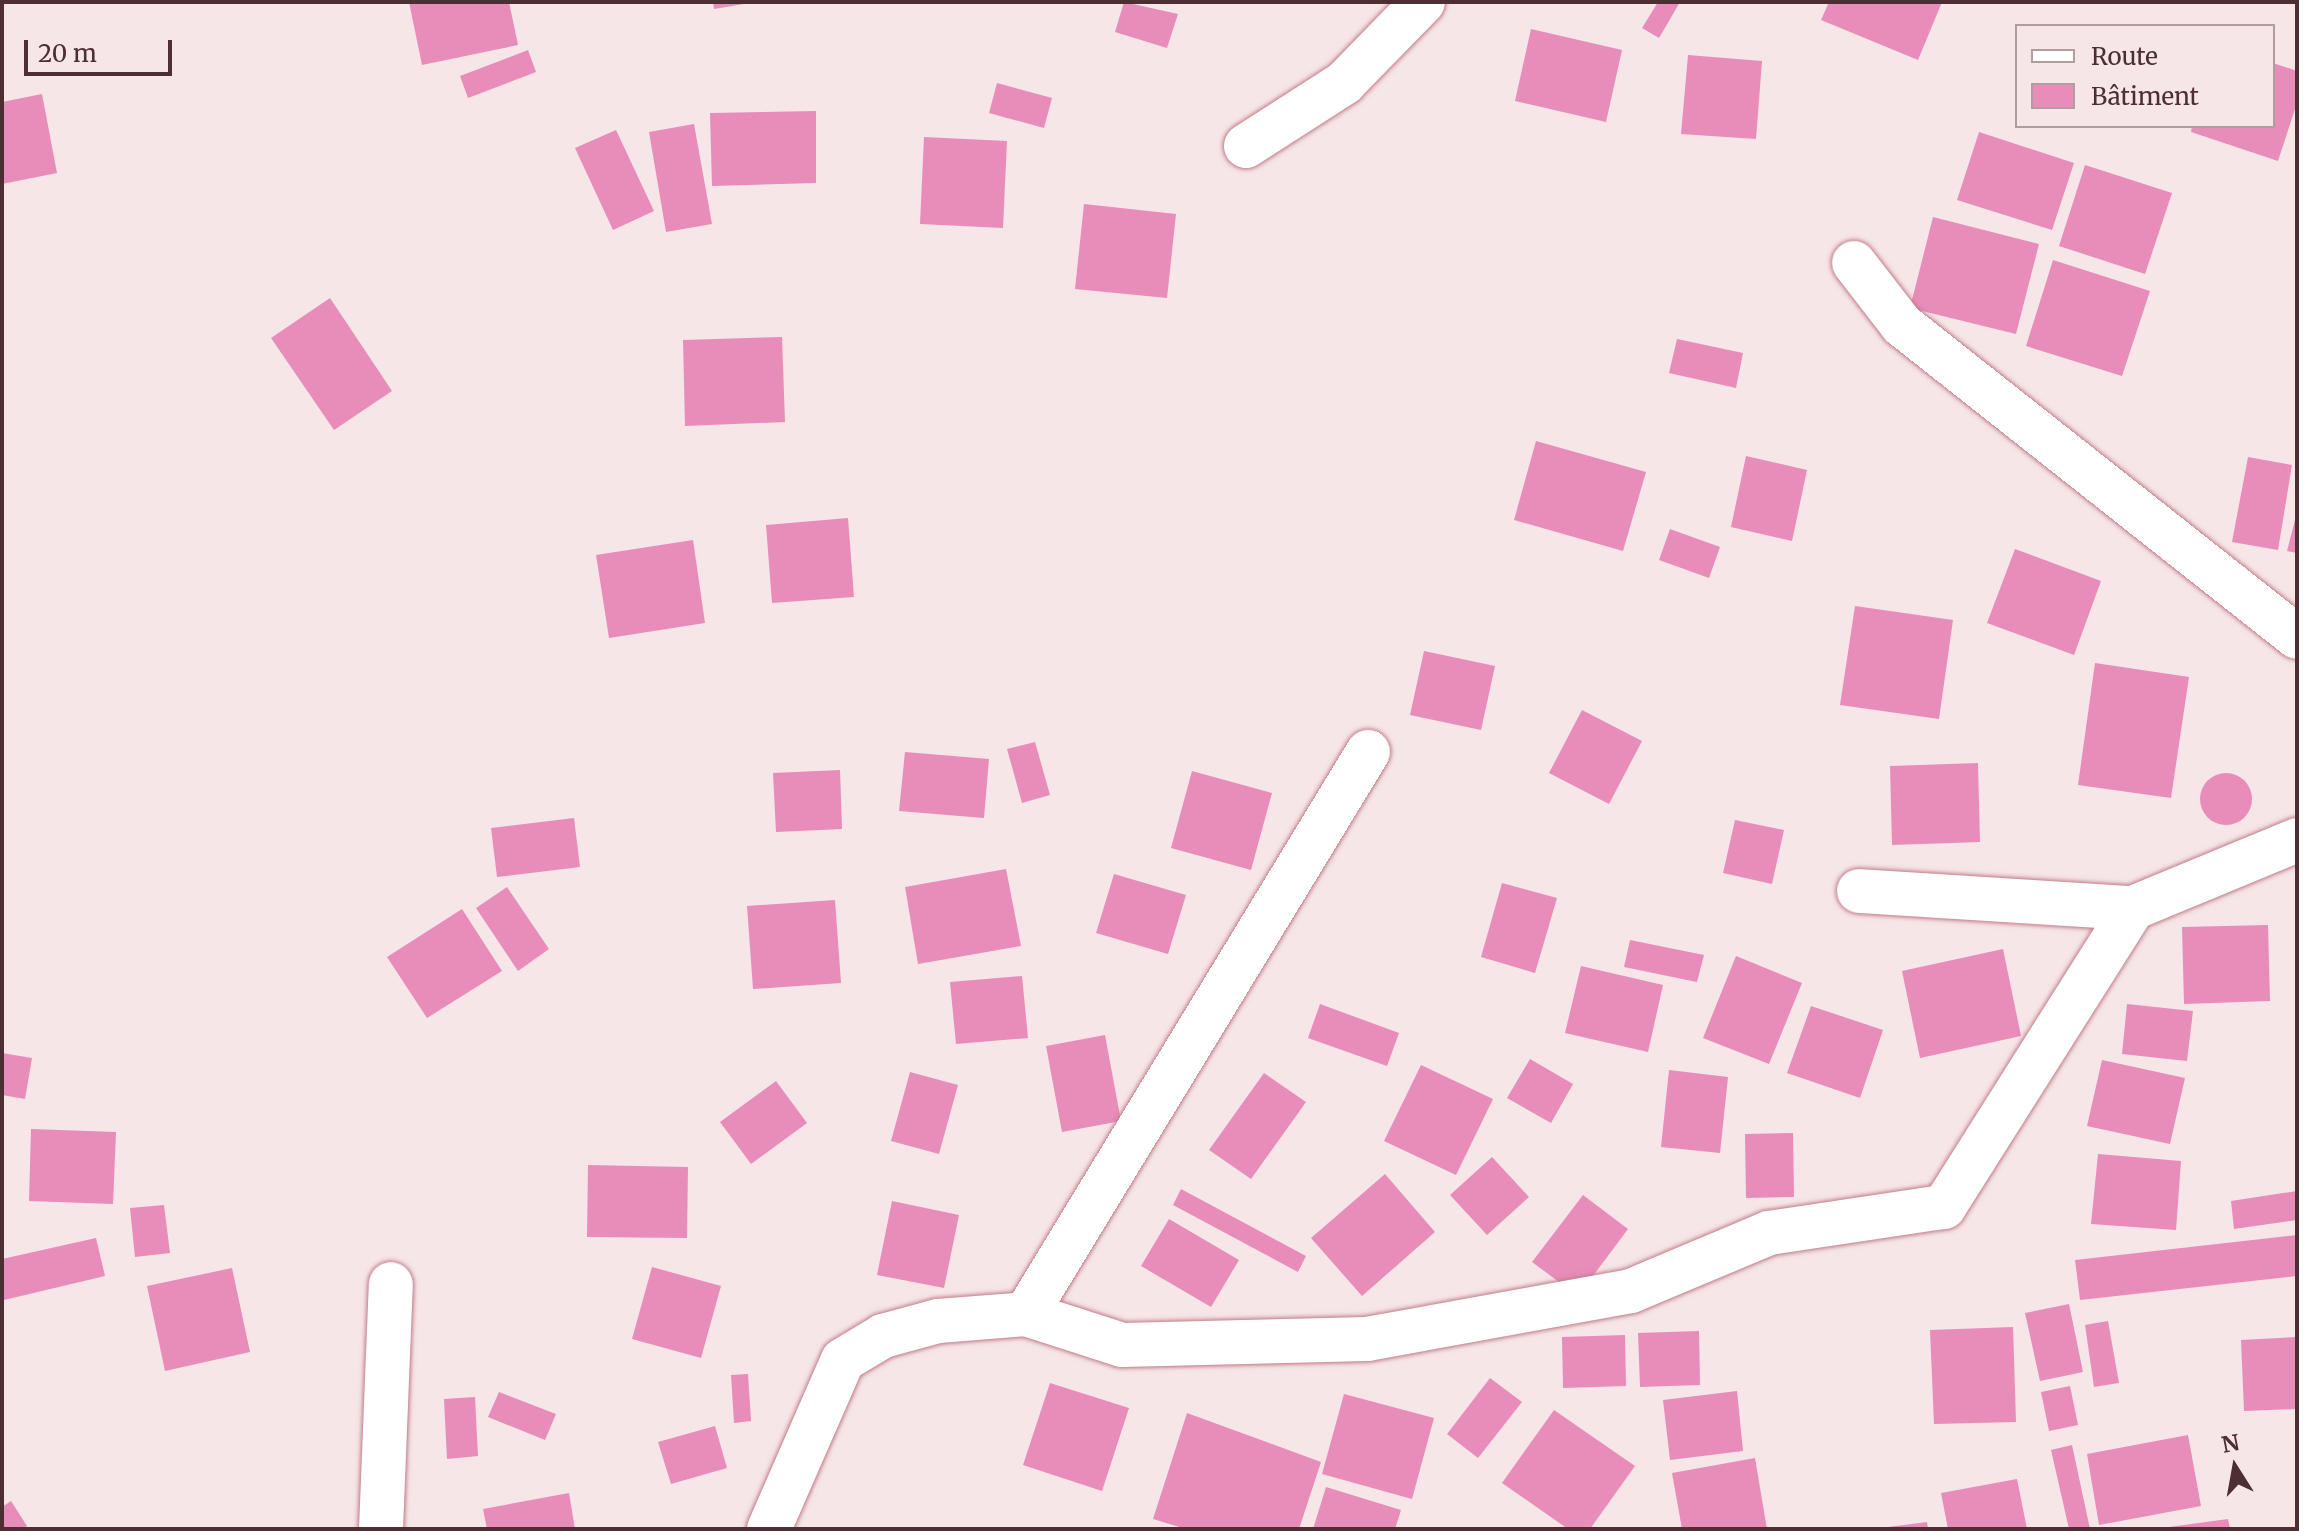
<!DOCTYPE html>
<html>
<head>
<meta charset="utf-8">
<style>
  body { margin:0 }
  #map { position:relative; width:2299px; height:1531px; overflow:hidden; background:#f6e6e8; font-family:Merriweather,serif }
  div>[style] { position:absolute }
  .building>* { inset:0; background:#e88cba }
  .round { border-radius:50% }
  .roads { filter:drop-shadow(0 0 2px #c27c88) drop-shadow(0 0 2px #c27c88) }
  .street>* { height:44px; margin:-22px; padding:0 22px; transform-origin:22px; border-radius:22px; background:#fff }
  span { translate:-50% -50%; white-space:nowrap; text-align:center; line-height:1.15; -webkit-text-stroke:6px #f6e6e8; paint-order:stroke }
  .frame { position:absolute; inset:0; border:4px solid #4c2e33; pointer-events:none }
  .legend { position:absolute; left:2015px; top:24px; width:260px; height:104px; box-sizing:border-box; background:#f6e6e8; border:2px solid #b29ca0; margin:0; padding:10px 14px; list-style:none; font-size:24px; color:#4c2e33 }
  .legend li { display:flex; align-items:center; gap:16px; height:40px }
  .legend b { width:40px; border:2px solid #b29ca0 }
  .north { position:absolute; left:2195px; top:1427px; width:80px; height:80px; -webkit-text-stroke:6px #f6e6e8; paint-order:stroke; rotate:349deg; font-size:22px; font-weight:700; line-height:32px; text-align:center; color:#4c2e33 }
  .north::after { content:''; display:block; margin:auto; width:28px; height:36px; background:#4c2e33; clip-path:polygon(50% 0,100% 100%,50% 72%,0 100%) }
  .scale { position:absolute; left:24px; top:40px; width:148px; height:36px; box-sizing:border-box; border:4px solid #4c2e33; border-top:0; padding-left:10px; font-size:24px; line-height:28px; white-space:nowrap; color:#4c2e33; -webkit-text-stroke:6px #f6e6e8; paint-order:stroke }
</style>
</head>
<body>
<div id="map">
  <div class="building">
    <i style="clip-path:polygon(409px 2px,509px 2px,518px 45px,422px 65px)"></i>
    <i style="clip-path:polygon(713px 2px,744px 2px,744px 4px,714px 9px)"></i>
    <i style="clip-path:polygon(1124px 2px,1178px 14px,1167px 48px,1115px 32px)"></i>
    <i style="clip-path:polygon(1658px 2px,1680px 2px,1659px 38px,1642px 28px)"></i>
    <i style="clip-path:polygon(1829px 2px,1942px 2px,1918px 60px,1821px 20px)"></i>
    <i style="clip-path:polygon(1531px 29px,1622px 50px,1606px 122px,1515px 101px)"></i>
    <i style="clip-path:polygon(528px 50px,536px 72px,468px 98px,460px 76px)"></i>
    <i style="clip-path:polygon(1688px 55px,1762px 61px,1756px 139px,1681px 134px)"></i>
    <i style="clip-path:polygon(2273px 63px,2297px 71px,2297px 103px,2278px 161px,2191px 132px,2192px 126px,2273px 126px)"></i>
    <i style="clip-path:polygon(997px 83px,1052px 98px,1044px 128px,989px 113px)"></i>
    <i style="clip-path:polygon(42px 94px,57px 173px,2px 184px,2px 102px)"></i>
    <i style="clip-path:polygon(816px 111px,816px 183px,712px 186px,710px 113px)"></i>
    <i style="clip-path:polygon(694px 124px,712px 224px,666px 232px,649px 132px)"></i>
    <i style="clip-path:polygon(616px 130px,654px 211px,613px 230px,575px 148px)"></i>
    <i style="clip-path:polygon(1979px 132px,2074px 163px,2052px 230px,1957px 200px)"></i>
    <i style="clip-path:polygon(924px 137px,1007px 141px,1003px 228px,920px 224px)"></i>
    <i style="clip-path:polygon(2085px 165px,2172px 193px,2145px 274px,2059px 246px)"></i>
    <i style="clip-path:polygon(1084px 204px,1176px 214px,1167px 298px,1075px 289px)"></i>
    <i style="clip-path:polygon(1933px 217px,2039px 244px,2016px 334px,1910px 308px)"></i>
    <i style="clip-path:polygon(2053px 260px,2150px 291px,2122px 376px,2026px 346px)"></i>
    <i style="clip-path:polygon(330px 298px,392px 391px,334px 430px,271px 338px)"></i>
    <i style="clip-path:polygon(782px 337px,785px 422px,685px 426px,683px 340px)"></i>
    <i style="clip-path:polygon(1677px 339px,1743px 353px,1736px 388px,1669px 373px)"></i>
    <i style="clip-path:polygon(1536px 441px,1646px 472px,1623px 551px,1514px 520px)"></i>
    <i style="clip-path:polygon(1746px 456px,1807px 470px,1792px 541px,1731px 527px)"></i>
    <i style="clip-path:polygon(2248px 457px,2292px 465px,2278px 550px,2232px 542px)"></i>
    <i style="clip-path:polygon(2297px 512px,2297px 553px,2287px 551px)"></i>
    <i style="clip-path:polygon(848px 518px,854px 597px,772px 603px,766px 525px)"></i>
    <i style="clip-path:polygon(1670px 529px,1720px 547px,1709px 578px,1659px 560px)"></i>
    <i style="clip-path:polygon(693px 540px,705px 623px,609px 638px,596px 555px)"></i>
    <i style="clip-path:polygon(2015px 549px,2101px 581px,2074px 655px,1987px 623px)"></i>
    <i style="clip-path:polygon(1855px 606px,1953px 620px,1939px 719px,1840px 705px)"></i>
    <i style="clip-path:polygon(1424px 651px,1495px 666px,1481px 730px,1410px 715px)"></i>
    <i style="clip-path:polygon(2095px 663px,2189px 677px,2171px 798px,2078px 785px)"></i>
    <i style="clip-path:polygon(1582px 710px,1642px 741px,1609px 804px,1549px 773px)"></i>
    <i style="clip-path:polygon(1035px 742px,1050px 795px,1022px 803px,1007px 749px)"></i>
    <i style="clip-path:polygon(905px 752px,989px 759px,984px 818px,899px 811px)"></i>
    <i style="clip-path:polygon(1978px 763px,1980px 842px,1892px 845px,1890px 766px)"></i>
    <i style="clip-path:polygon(840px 770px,842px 829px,776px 832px,773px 773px)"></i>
    <i style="clip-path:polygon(1192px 771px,1272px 793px,1251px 870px,1171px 848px)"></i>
    <i class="round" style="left:2200px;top:773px;width:52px;height:52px"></i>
    <i style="clip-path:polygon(574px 818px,580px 867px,497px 877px,491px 828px)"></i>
    <i style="clip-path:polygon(1735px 820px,1784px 830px,1772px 884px,1723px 873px)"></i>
    <i style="clip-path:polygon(1006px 869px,1021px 946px,918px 964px,905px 887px)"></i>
    <i style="clip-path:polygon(1114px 874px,1186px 895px,1168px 954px,1096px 933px)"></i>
    <i style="clip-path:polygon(1502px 883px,1557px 898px,1535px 973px,1481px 957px)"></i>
    <i style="clip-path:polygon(507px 887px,549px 949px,518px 971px,476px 908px)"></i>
    <i style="clip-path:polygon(835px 900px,841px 983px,753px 989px,747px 906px)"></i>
    <i style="clip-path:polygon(462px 909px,502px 971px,427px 1018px,387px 957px)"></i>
    <i style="clip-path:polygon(2268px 925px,2270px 1001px,2184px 1004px,2182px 927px)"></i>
    <i style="clip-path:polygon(1630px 940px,1704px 955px,1697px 982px,1624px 967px)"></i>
    <i style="clip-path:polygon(2003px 949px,2021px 1036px,1920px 1058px,1902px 971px)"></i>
    <i style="clip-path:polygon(1736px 956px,1802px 983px,1769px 1064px,1703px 1038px)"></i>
    <i style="clip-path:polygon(1581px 966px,1663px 985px,1648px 1052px,1565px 1033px)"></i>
    <i style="clip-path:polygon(1022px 976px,1028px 1038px,956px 1044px,950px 982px)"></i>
    <i style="clip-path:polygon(1320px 1004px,1399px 1033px,1387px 1066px,1308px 1038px)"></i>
    <i style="clip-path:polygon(2127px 1004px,2193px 1011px,2187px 1061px,2122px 1054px)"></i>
    <i style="clip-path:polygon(1811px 1006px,1883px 1030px,1860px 1098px,1787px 1073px)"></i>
    <i style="clip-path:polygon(1105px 1035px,1121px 1121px,1062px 1132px,1046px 1046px)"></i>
    <i style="clip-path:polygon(2px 1053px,32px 1058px,25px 1099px,2px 1095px)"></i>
    <i style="clip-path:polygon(1530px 1059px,1573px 1084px,1551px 1123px,1507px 1098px)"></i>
    <i style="clip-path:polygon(2102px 1060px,2185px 1078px,2170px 1144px,2087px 1126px)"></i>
    <i style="clip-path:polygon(1421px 1065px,1493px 1099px,1456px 1175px,1384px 1141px)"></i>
    <i style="clip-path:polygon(1669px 1070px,1728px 1077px,1720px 1153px,1661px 1147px)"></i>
    <i style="clip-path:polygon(910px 1072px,958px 1085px,939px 1154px,891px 1141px)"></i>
    <i style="clip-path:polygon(1264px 1073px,1306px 1102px,1251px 1179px,1209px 1150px)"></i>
    <i style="clip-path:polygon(776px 1081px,807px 1123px,751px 1164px,720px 1122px)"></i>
    <i style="clip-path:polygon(31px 1129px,116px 1132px,113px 1204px,29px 1201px)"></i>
    <i style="clip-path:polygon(1793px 1133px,1794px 1197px,1746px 1198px,1745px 1134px)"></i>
    <i style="clip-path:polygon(2098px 1154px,2181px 1161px,2176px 1230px,2091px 1224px)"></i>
    <i style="clip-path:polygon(1492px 1157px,1529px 1197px,1487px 1235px,1450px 1195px)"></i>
    <i style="clip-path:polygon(588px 1165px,688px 1167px,687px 1238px,587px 1237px)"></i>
    <i style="clip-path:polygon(1385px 1174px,1435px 1232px,1362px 1296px,1311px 1238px)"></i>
    <i style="clip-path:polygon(1181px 1189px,1306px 1256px,1298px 1272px,1173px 1205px)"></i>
    <i style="clip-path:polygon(2297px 1191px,2297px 1220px,2234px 1229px,2231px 1201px)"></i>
    <i style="clip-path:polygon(1583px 1195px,1628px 1229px,1578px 1296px,1532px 1262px)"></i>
    <i style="clip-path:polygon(892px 1201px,959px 1215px,944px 1288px,877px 1275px)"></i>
    <i style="clip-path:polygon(164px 1205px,170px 1253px,135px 1257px,130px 1208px)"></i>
    <i style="clip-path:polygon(1169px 1219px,1239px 1260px,1211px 1307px,1141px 1266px)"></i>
    <i style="clip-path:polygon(2297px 1235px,2297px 1276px,2080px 1300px,2075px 1260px)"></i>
    <i style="clip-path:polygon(96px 1238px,105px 1276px,4px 1300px,2px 1259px)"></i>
    <i style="clip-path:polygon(652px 1267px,721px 1286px,701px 1358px,632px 1339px)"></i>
    <i style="clip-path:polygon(232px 1268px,250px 1352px,165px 1371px,147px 1286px)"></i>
    <i style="clip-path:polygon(2069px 1304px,2083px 1372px,2040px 1381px,2025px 1313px)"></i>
    <i style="clip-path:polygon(2108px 1321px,2119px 1383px,2094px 1387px,2085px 1325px)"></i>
    <i style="clip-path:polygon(2013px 1327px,2016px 1422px,1934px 1424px,1930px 1330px)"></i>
    <i style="clip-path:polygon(1699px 1331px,1700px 1385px,1640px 1387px,1638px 1333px)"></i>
    <i style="clip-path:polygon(1625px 1335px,1626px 1386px,1563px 1388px,1562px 1337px)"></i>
    <i style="clip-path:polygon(2297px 1337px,2297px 1409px,2244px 1411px,2241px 1340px)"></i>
    <i style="clip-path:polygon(748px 1374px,751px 1421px,734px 1423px,731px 1375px)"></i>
    <i style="clip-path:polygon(1490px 1378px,1522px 1402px,1478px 1458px,1447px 1434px)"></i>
    <i style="clip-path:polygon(1050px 1383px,1129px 1408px,1102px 1491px,1023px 1465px)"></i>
    <i style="clip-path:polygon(2070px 1386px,2078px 1425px,2049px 1431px,2041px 1392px)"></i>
    <i style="clip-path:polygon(1737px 1391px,1743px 1451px,1670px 1460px,1663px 1400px)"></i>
    <i style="clip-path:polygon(499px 1392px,556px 1414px,545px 1440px,488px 1417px)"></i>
    <i style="clip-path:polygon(1344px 1394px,1434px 1418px,1412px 1499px,1322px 1474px)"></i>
    <i style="clip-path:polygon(475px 1397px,478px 1456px,447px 1459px,444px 1399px)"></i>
    <i style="clip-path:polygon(1554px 1410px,1635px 1466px,1590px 1529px,1568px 1529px,1502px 1483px)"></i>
    <i style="clip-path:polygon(1187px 1413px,1321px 1462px,1299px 1529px,1186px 1529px,1153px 1519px)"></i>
    <i style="clip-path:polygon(715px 1426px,727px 1468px,671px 1484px,658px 1442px)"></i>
    <i style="clip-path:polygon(2188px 1435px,2201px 1506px,2099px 1525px,2087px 1454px)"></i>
    <i style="clip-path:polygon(2072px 1445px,2090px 1529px,2069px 1529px,2051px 1450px)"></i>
    <i style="clip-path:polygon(1755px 1458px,1767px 1529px,1682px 1529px,1672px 1473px)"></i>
    <i style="clip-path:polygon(2017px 1479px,2027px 1529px,1948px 1529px,1941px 1493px)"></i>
    <i style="clip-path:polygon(1326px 1487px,1401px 1510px,1395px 1529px,1313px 1529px)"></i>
    <i style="clip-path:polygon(569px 1493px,575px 1529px,487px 1529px,483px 1509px)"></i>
    <i style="clip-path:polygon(11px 1501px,27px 1526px,22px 1529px,2px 1529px,2px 1507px)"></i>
    <i style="clip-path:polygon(2228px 1519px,2230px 1529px,2169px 1529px,2169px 1527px)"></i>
    <i style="clip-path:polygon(1927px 1522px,1928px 1529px,1888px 1529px,1888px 1527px)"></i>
  </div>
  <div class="roads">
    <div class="street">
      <i style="left:1246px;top:146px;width:117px;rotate:-32.7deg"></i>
      <i style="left:1344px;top:83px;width:113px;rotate:-45.7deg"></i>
      <i style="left:1854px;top:263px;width:78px;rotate:52.3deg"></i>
      <i style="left:1902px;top:325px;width:503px;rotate:38.3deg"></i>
      <i style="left:1859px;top:891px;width:275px;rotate:3.6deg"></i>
      <i style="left:2133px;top:908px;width:178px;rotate:-22.5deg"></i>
      <i style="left:1026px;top:1314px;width:658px;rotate:-58.68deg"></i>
      <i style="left:381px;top:1529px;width:245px;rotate:-87.7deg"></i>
      <i style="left:769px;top:1529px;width:184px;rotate:-66.4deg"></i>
      <i style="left:843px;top:1360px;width:47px;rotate:-31deg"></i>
      <i style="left:883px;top:1336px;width:57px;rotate:-15.3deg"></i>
      <i style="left:938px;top:1321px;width:88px;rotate:-4.5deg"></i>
      <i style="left:1026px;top:1314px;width:101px;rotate:17.9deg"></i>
      <i style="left:1122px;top:1345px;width:245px;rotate:-1.4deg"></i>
      <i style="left:1367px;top:1339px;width:268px;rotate:-10.3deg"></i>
      <i style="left:1631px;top:1291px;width:150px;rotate:-22.8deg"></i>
      <i style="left:1769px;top:1233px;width:177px;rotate:-8.5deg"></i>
      <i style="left:1944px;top:1207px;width:354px;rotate:-57.7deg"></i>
    </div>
  </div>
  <div class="frame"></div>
  <ul class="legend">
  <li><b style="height:10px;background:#fff"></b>Route</li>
  <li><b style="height:22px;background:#e88cba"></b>Bâtiment</li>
  </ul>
  <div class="north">N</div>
  <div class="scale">20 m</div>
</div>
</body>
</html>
